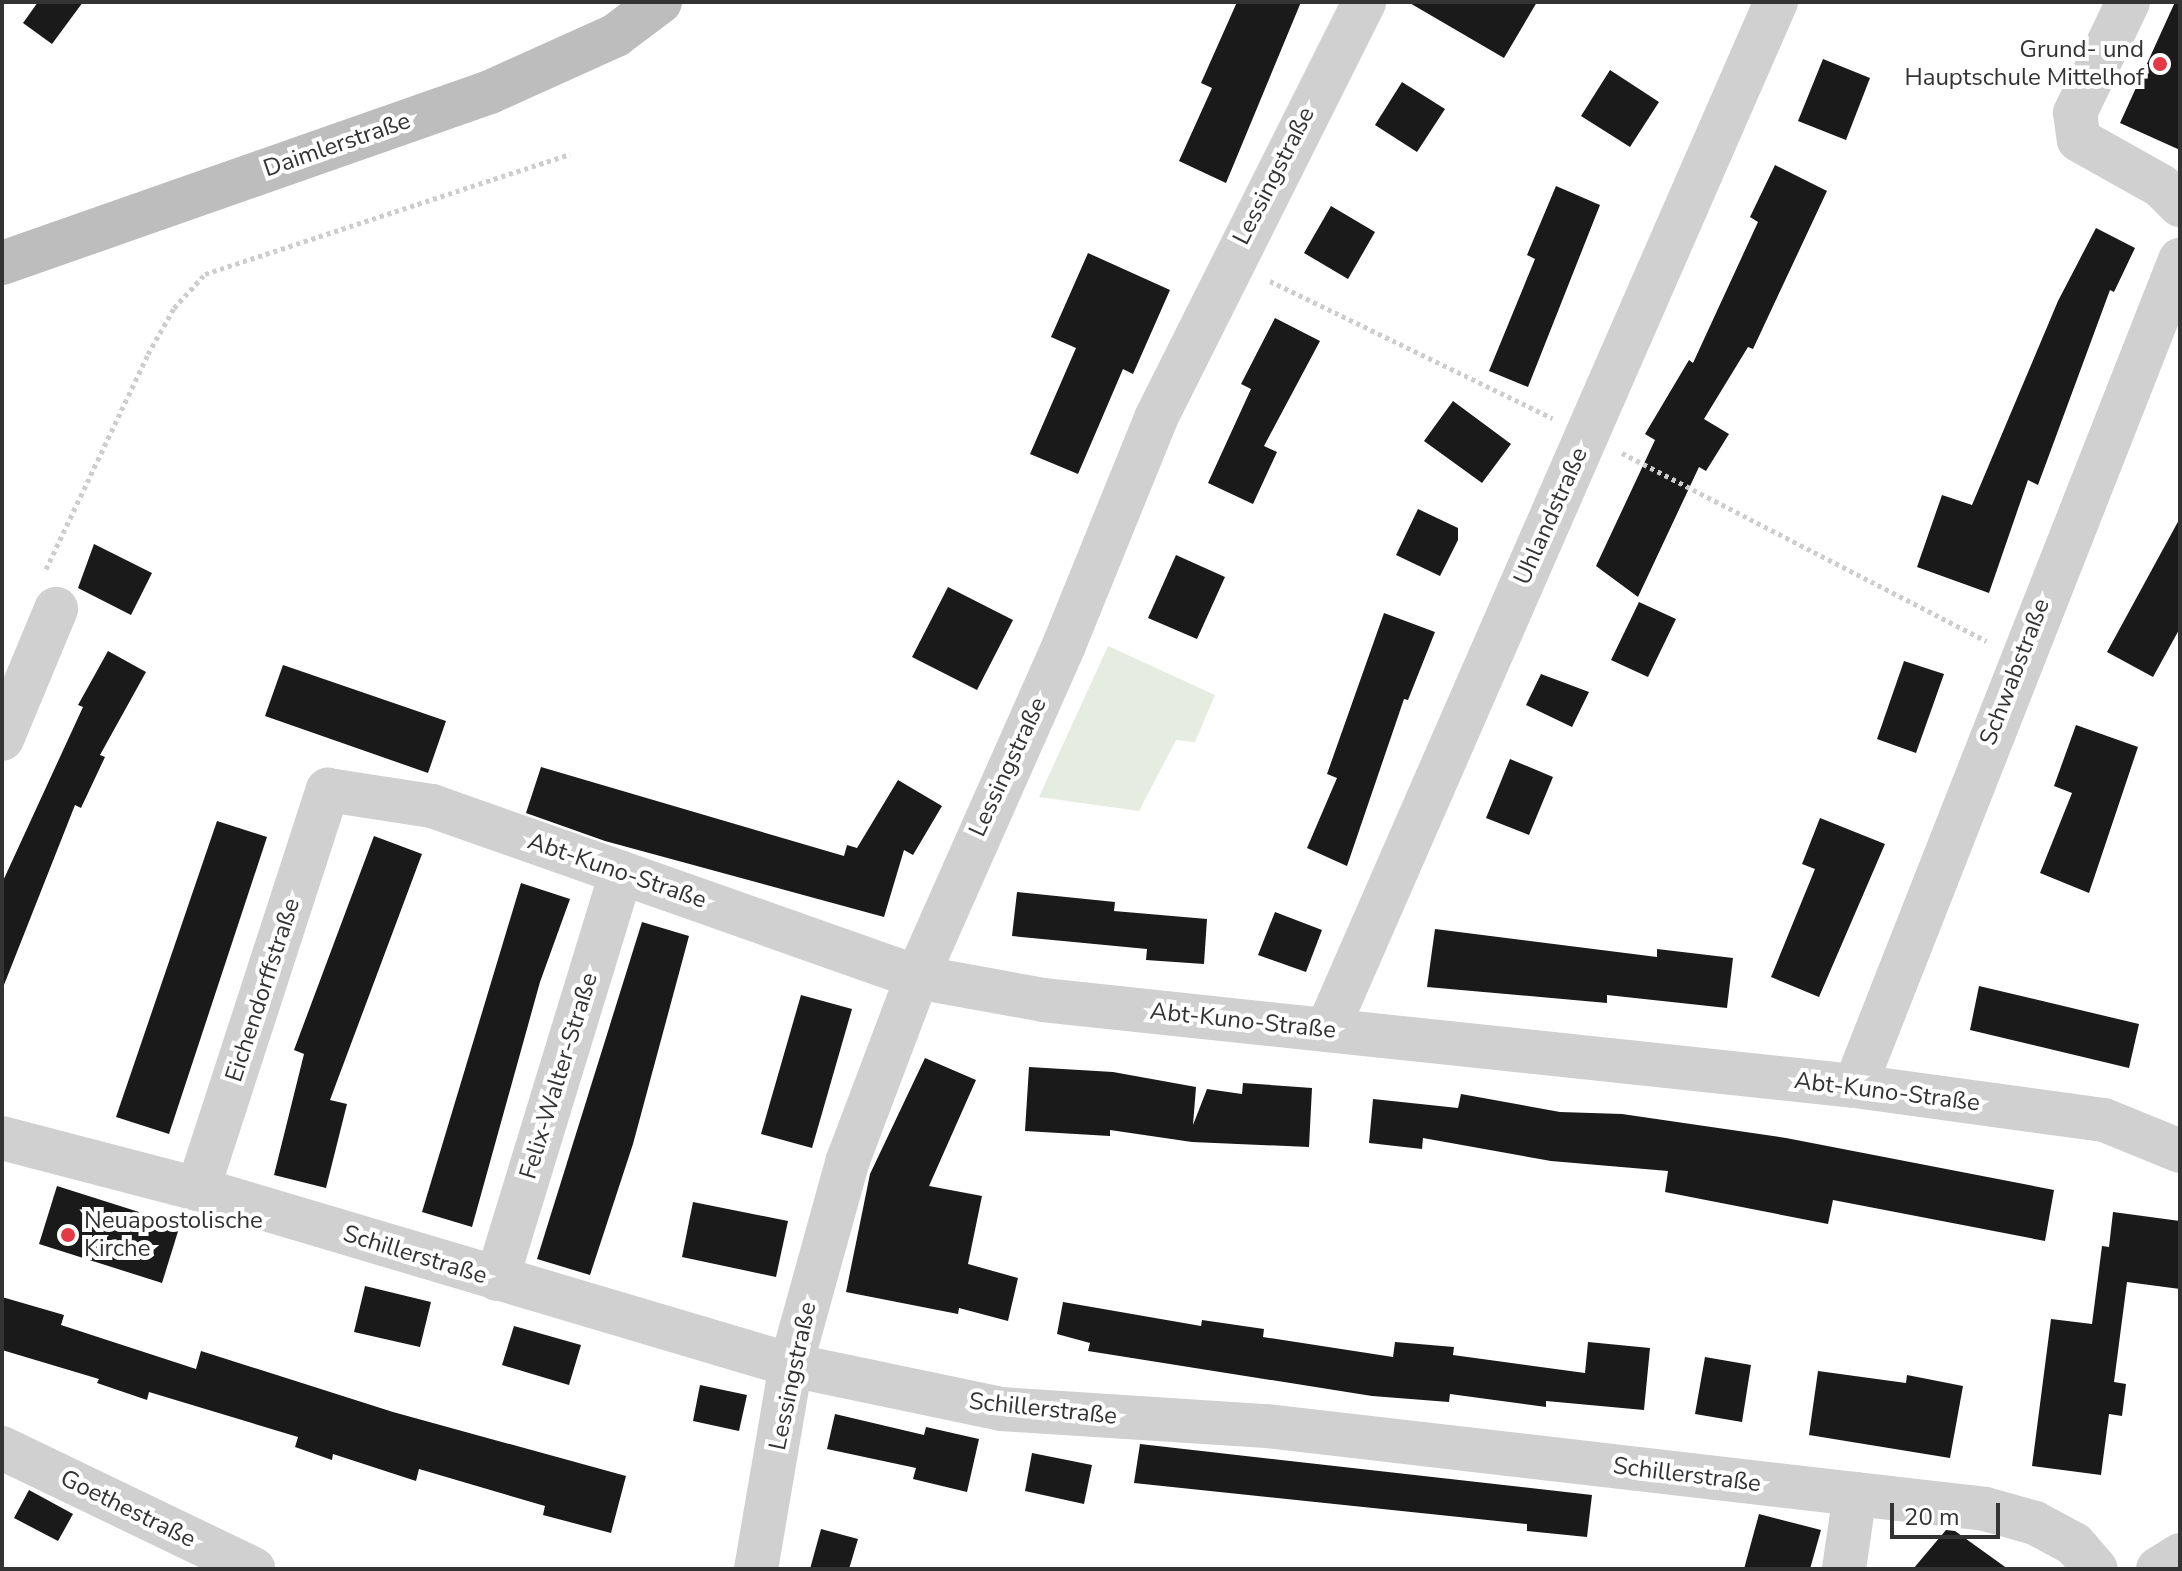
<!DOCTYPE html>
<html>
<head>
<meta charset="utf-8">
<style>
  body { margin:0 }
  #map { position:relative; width:2182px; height:1571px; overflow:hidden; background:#fff; font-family:"Nunito Sans",sans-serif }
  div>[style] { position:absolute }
  .green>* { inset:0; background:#e6ecdf }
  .building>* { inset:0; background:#1a1a1a }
  .path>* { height:5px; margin-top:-2.5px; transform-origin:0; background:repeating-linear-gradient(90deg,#cdcdcd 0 4px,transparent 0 8px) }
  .minor>* { height:44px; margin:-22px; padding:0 22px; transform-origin:22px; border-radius:22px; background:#d0d0d0 }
  .tertiary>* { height:44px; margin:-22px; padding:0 22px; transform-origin:22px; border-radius:22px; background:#d0d0d0 }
  .secondary>* { height:44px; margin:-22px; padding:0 22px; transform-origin:22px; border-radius:22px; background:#bdbdbd }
  .dots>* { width:22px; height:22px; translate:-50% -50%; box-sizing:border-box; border:4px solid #fff; border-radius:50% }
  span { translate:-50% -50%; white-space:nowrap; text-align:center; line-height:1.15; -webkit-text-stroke:8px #fff; paint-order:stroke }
  .poi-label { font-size:24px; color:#333 }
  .right { translate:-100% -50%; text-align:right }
  .left { translate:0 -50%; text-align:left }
  .street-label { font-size:24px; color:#333 }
  .frame { position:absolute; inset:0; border:4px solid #333; pointer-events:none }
  .scale { position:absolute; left:1890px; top:1503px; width:110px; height:36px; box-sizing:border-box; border:4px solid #333; border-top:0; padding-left:10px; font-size:24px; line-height:28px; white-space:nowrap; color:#333; -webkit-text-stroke:6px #fff; paint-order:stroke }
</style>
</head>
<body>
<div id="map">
  <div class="green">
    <i style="clip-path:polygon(1108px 646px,1215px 695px,1195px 742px,1176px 740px,1139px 811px,1039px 797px)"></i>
  </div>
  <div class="building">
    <i style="clip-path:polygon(38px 2px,83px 2px,52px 44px,23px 23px)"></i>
    <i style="clip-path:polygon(1237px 2px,1301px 2px,1226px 183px,1179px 161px,1212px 88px,1201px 83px)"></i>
    <i style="clip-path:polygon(1408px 2px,1537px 2px,1504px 58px)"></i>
    <i style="clip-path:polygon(2175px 2px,2180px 2px,2180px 150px,2120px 123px)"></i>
    <i style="clip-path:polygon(1823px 59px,1870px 78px,1846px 140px,1798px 121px)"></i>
    <i style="clip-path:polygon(1610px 70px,1659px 102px,1630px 147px,1581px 116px)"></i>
    <i style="clip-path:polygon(1402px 82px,1445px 109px,1417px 152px,1375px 125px)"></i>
    <i style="clip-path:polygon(1775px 165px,1827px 191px,1753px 349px,1748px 347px,1704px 419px,1729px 434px,1706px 471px,1699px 467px,1638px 597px,1596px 566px,1655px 440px,1645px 434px,1689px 360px,1693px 363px,1758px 222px,1750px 217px)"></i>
    <i style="clip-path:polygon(1556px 186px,1600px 205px,1528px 387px,1489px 371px,1535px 259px,1527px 255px)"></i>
    <i style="clip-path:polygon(1331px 206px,1375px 232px,1348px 279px,1304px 253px)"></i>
    <i style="clip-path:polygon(2096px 228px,2135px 248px,2114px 292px,2110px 290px,2038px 485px,2028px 480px,1989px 593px,1917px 567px,1942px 495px,1972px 505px,2058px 301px)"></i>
    <i style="clip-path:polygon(1088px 253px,1170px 290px,1133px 374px,1123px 369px,1078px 474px,1030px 454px,1076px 348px,1051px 337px)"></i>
    <i style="clip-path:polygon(1275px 318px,1320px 341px,1264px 446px,1277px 452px,1253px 504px,1208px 483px,1251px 389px,1241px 384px)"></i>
    <i style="clip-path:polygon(1453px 401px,1511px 444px,1482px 483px,1424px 441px)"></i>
    <i style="clip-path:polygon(1418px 509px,1458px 528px,1458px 540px,1440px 576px,1396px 555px)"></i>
    <i style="clip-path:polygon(2180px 518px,2180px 628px,2153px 677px,2107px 652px)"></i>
    <i style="clip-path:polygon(94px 544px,152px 573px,131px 615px,78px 588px)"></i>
    <i style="clip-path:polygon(1176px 555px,1225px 577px,1197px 639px,1148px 618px)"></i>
    <i style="clip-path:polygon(948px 587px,1013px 620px,977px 690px,912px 657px)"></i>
    <i style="clip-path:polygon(1639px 602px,1676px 619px,1648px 677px,1611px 660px)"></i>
    <i style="clip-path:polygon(1384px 613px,1435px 632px,1408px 700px,1404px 699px,1347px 866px,1307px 848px,1337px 778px,1327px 774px)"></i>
    <i style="clip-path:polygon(108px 651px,146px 672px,100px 755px,105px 757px,81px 808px,75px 805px,2px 990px,2px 883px,83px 707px,78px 705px)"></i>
    <i style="clip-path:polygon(1904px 661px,1944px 674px,1916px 753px,1877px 739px)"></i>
    <i style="clip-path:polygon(283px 665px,446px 721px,428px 773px,265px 716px)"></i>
    <i style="clip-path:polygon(1541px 674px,1589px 692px,1572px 727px,1526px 705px)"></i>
    <i style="clip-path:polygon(2076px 725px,2138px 747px,2089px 893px,2040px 873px,2072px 793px,2054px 786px)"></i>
    <i style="clip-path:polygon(1510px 759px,1553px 777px,1529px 835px,1486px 818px)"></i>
    <i style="clip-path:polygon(541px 767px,844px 856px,847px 845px,857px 848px,898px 780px,942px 806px,913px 855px,904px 850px,884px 917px,605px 841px,526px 813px)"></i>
    <i style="clip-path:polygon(1820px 818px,1885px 844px,1819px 997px,1771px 977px,1815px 869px,1802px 864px)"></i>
    <i style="clip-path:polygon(217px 821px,267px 837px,169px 1134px,116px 1117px)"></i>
    <i style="clip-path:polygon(374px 836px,422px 854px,330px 1100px,347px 1104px,326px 1188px,274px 1175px,304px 1054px,294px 1050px)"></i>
    <i style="clip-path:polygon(521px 883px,570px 899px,540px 982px,472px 1227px,422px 1212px)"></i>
    <i style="clip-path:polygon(1017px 892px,1115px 902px,1114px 911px,1207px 919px,1204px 964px,1146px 960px,1147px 949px,1012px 936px)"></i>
    <i style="clip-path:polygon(1275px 912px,1322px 930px,1306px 972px,1258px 955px)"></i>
    <i style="clip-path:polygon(642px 922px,689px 936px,633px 1144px,590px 1275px,537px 1259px)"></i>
    <i style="clip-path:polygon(1435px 929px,1657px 957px,1657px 949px,1733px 958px,1727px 1008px,1607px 995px,1607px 1003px,1427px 987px)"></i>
    <i style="clip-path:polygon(1979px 986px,2139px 1024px,2129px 1068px,1970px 1030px)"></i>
    <i style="clip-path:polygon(801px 995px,852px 1009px,812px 1148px,761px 1134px)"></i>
    <i style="clip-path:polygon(925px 1058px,976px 1080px,929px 1186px,982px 1196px,968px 1264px,1018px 1278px,1008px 1321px,959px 1308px,958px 1314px,846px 1292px,870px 1174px)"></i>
    <i style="clip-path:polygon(1029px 1067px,1113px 1072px,1196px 1087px,1193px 1125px,1207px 1089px,1242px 1094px,1243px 1083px,1312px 1088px,1309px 1147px,1192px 1142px,1110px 1130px,1110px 1136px,1025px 1131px)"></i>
    <i style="clip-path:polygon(1461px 1094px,1560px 1112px,1622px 1114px,1786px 1138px,2054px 1190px,2045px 1241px,1833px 1200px,1828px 1224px,1665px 1192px,1668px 1171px,1551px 1161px,1423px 1138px,1422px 1149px,1369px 1143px,1373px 1099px,1458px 1108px)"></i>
    <i style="clip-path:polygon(57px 1186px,180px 1225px,162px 1283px,39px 1244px)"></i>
    <i style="clip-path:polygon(693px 1202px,788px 1221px,776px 1277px,682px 1257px)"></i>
    <i style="clip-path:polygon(2113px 1212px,2180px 1221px,2180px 1289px,2127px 1282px,2114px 1382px,2126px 1384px,2122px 1416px,2109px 1414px,2101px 1475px,2032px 1466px,2051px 1319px,2092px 1324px,2102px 1246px,2109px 1247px)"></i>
    <i style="clip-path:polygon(365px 1286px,431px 1302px,420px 1347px,354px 1332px)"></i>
    <i style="clip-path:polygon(2px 1297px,64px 1315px,61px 1325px,196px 1369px,201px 1351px,393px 1412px,626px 1476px,611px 1533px,543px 1515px,545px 1506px,419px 1469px,416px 1481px,333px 1454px,332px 1460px,295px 1447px,298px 1437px,149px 1392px,147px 1400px,97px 1383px,99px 1379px,2px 1350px)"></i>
    <i style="clip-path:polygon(1063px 1302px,1201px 1326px,1202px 1320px,1264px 1329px,1263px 1337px,1393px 1357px,1395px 1342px,1454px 1347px,1453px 1355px,1585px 1373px,1588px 1342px,1650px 1348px,1644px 1410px,1546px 1401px,1546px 1407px,1450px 1394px,1449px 1402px,1372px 1396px,1088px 1351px,1090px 1343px,1057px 1334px)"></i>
    <i style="clip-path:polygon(514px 1326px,581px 1345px,569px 1385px,502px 1365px)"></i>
    <i style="clip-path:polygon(1705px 1357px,1751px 1365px,1742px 1422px,1695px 1414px)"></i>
    <i style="clip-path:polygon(1818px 1371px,1906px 1383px,1907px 1375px,1963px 1386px,1950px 1458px,1809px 1435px)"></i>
    <i style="clip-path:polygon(700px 1385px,747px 1395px,739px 1431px,693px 1421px)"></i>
    <i style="clip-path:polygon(835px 1414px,924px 1435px,926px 1427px,979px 1439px,967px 1492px,913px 1479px,916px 1468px,827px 1449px)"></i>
    <i style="clip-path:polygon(1140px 1444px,1592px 1495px,1587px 1537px,1527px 1531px,1527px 1524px,1134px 1483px)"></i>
    <i style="clip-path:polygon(1032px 1453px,1092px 1465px,1084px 1504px,1025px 1491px)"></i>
    <i style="clip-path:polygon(29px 1490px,73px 1514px,58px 1541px,14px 1518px)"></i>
    <i style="clip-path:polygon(1759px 1514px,1821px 1530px,1810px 1569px,1744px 1569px)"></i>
    <i style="clip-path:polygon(821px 1529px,858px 1539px,849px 1569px,810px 1569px)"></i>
    <i style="clip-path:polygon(1946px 1530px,1955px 1531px,2008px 1569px,1913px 1569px)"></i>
  </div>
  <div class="path">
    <i style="left:1270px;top:281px;width:314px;rotate:25.9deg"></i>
    <i style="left:1622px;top:453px;width:410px;rotate:27.3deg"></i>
    <i style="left:46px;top:569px;width:238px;rotate:-64.6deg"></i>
    <i style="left:148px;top:354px;width:53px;rotate:-60.5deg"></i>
    <i style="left:174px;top:308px;width:46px;rotate:-47.6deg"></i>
    <i style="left:205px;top:274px;width:384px;rotate:-18.2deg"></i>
  </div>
  <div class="minor">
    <i style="left:2128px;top:2px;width:123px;rotate:115.5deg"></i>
    <i style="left:2075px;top:113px;width:27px;rotate:82deg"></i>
    <i style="left:2079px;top:140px;width:94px;rotate:29.3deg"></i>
    <i style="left:2161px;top:186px;width:27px;rotate:45deg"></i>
    <i style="left:2px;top:739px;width:141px;rotate:-67.4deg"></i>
    <i style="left:1327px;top:1030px;width:1122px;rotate:-66.41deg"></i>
    <i style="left:1855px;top:1086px;width:888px;rotate:-68.52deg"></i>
    <i style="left:2px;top:1138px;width:203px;rotate:14.6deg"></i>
    <i style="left:198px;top:1189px;width:619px;rotate:16.53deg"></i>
    <i style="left:791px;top:1365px;width:215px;rotate:11.8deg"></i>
    <i style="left:1001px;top:1409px;width:266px;rotate:3.7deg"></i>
    <i style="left:1266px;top:1426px;width:724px;rotate:6.58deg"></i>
    <i style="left:1985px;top:1509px;width:52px;rotate:15.6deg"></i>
    <i style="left:2035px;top:1523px;width:44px;rotate:28.3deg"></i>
    <i style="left:2074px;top:1544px;width:33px;rotate:49deg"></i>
    <i style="left:198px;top:1189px;width:420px;rotate:-72deg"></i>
    <i style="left:328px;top:790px;width:105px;rotate:8.7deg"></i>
    <i style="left:432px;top:806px;width:514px;rotate:19.42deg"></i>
    <i style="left:917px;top:977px;width:128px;rotate:10.3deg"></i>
    <i style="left:1043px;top:1000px;width:817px;rotate:6.05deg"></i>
    <i style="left:1855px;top:1086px;width:251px;rotate:7.8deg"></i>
    <i style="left:2104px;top:1120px;width:82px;rotate:22.2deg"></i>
    <i style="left:497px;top:1279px;width:425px;rotate:-73deg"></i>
    <i style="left:2px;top:1448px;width:279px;rotate:25.7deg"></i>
    <i style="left:756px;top:1569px;width:207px;rotate:-80.3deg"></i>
    <i style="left:791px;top:1365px;width:213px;rotate:-74.5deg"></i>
    <i style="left:848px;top:1160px;width:196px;rotate:-69.3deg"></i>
    <i style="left:917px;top:977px;width:363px;rotate:-66.1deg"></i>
    <i style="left:1064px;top:645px;width:245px;rotate:-67.9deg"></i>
    <i style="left:1156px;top:418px;width:465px;rotate:-63.4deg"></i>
    <i style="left:1844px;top:1569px;width:76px;rotate:-81.7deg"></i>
  </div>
  <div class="tertiary">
    <i style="left:2158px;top:1569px;width:26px;rotate:-32deg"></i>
  </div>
  <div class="secondary">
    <i style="left:2px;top:263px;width:517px;rotate:-19.31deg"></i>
    <i style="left:490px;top:92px;width:138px;rotate:-24.3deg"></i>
    <i style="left:616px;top:35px;width:55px;rotate:-36.9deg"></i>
  </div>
  <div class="dots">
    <i style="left:2160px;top:64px;background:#e63946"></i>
    <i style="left:68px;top:1235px;background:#e63946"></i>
  </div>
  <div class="poi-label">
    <span class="right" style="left:2144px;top:64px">Grund- und<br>Hauptschule Mittelhof</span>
    <span class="left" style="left:84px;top:1235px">Neuapostolische<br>Kirche</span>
  </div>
  <div class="street-label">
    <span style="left:337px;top:145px;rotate:-19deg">Daimlerstraße</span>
    <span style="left:1274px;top:176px;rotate:-63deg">Lessingstraße</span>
    <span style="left:1551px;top:516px;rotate:-66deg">Uhlandstraße</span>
    <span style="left:2015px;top:672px;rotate:-69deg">Schwabstraße</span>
    <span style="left:1008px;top:767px;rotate:-65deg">Lessingstraße</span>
    <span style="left:617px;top:871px;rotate:19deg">Abt-Kuno-Straße</span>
    <span style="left:263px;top:990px;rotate:-72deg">Eichendorffstraße</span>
    <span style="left:1243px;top:1021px;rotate:6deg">Abt-Kuno-Straße</span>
    <span style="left:559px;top:1076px;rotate:-73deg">Felix-Walter-Straße</span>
    <span style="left:1887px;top:1092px;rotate:7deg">Abt-Kuno-Straße</span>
    <span style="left:415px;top:1255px;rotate:17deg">Schillerstraße</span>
    <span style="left:793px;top:1376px;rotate:-78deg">Lessingstraße</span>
    <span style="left:1043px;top:1409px;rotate:6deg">Schillerstraße</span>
    <span style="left:1687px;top:1475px;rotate:7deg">Schillerstraße</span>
    <span style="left:128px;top:1509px;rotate:26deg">Goethestraße</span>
  </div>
  <div class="frame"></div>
  <div class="scale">20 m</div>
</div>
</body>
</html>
